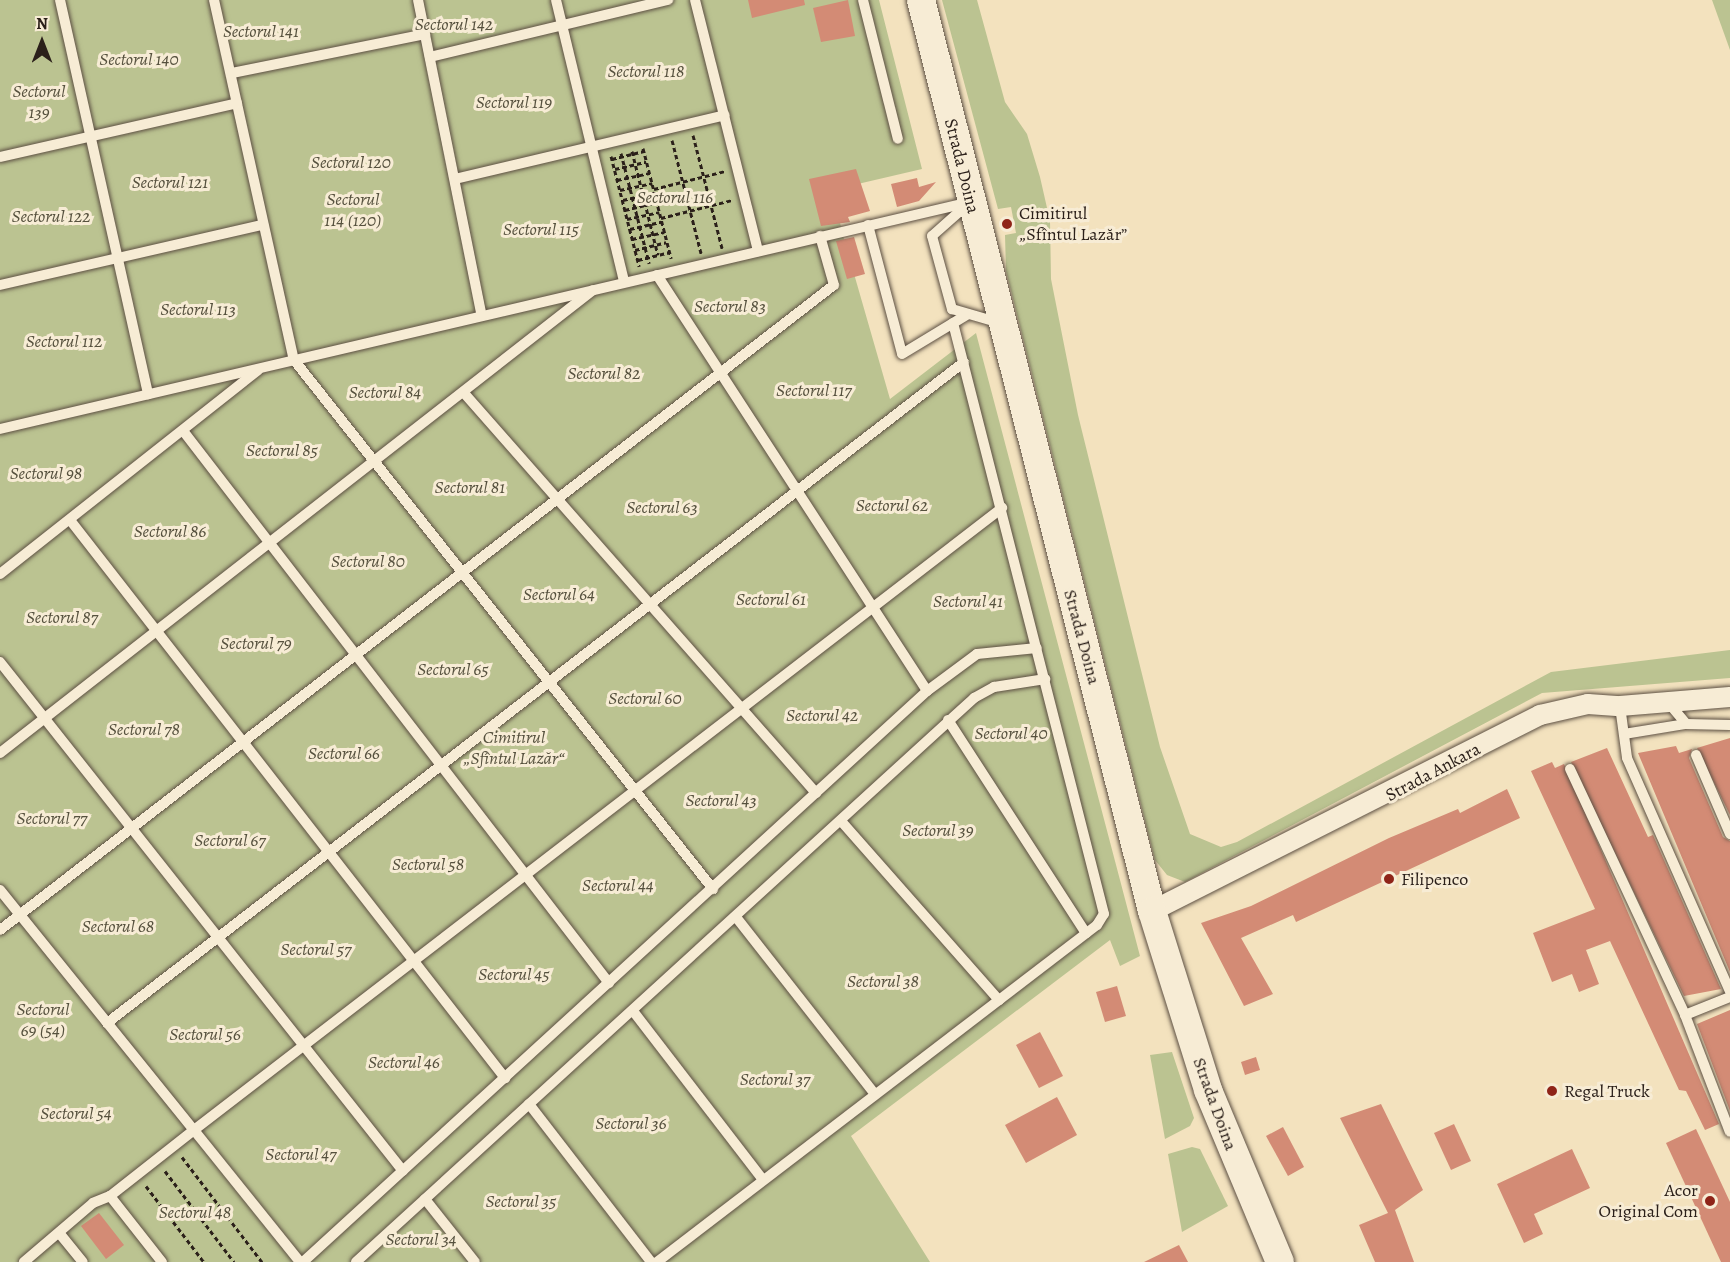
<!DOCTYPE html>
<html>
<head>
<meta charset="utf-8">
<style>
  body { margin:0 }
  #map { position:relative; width:1730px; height:1262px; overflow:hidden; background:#f3e2be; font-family:Alegreya,serif }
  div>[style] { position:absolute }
  .green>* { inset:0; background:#bbc391 }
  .building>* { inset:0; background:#d38b75 }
  .path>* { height:3px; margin-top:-1.5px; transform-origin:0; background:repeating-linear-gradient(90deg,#2b201a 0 4.5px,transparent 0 7.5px) }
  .roads { filter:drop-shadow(0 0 2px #5d5043) drop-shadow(0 0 2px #5d5043) }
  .service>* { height:10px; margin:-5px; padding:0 5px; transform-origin:5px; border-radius:5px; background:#f7ecd5 }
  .minor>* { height:20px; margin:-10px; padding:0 10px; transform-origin:10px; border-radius:10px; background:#f7ecd5 }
  .secondary>* { height:28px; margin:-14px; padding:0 14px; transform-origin:14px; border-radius:14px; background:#f7ecd5 }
  .dots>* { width:16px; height:16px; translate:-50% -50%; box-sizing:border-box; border:3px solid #f7ecd5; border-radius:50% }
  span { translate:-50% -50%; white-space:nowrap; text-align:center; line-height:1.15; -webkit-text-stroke:6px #f7ecd5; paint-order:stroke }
  .park-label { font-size:18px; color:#56513e; font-style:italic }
  .street-label { font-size:18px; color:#2b201a }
  .poi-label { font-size:18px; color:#2b201a }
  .left { translate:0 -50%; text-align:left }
  .right { translate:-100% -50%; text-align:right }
  .north { position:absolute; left:12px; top:12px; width:60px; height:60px; -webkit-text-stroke:4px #f7ecd5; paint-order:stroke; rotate:0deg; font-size:16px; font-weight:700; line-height:24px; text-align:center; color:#2b201a }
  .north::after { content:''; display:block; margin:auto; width:21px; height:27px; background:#2b201a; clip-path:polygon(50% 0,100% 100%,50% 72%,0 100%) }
</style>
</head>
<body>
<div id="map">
  <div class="green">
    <i style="clip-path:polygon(0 0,879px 0,922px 169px,832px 190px,844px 239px,890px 399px,976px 333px,1140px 956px,1120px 966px,1110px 940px,851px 1136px,930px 1262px,0 1262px)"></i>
    <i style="clip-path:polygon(942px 0,977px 0,1005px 102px,1027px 134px,1040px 177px,1050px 221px,1051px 279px,1078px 415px,1160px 747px,1190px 834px,1221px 847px,1237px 842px,1551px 672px,1730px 650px,1730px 678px,1542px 693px,1185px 882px,1167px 875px,1155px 860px,1006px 271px,1005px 235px,1016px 233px,1011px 207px,998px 209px)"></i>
    <i style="clip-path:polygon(1712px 0,1730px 0,1730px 50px)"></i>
    <i style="clip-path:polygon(1172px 1052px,1194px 1118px,1190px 1126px,1165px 1139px,1150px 1055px)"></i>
    <i style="clip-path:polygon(1192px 1147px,1200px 1149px,1228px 1206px,1182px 1232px,1168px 1154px)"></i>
  </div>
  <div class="building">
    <i style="clip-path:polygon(748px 0,804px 0,805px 5px,752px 18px)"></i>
    <i style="clip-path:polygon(848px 0,855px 36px,821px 42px,813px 8px)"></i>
    <i style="clip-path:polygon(856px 169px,870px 211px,848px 217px,850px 222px,821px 226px,809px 179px)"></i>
    <i style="clip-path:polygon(917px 178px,919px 187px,936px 182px,919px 201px,897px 207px,891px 184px)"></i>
    <i style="clip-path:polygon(854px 237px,865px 274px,847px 279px,836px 241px)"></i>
    <i style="clip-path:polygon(1730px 738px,1730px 815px,1697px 748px)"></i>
    <i style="clip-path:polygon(1676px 746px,1679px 753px,1692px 749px,1689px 758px,1723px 837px,1730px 841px,1730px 972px,1638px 753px)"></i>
    <i style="clip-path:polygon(1607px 748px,1648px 837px,1653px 835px,1721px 989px,1684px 996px,1571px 762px)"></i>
    <i style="clip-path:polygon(1552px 762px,1555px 768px,1564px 764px,1719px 1124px,1705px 1130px,1686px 1091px,1679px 1090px,1610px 941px,1586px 950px,1599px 984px,1579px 992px,1572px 974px,1552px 982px,1533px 933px,1595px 909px,1531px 771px)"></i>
    <i style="clip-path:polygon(1507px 789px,1520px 818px,1296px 922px,1293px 915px,1241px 938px,1273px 994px,1244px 1006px,1201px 923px,1251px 906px,1389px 838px,1458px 809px,1460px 813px)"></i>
    <i style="clip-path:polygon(1117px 986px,1126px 1016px,1105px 1022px,1096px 992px)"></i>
    <i style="clip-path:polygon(1730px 1010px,1730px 1111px,1697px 1024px)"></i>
    <i style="clip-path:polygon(1040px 1032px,1063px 1076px,1039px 1088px,1016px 1045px)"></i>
    <i style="clip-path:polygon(1256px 1057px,1260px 1070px,1245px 1075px,1241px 1062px)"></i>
    <i style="clip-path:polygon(1057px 1097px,1077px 1135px,1026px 1163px,1005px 1125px)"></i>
    <i style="clip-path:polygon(1381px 1104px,1423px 1190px,1395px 1210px,1414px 1262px,1375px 1262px,1359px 1225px,1388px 1213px,1340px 1118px)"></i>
    <i style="clip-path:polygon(1454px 1124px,1471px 1161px,1451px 1170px,1434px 1133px)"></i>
    <i style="clip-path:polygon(1283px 1127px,1304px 1167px,1288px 1176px,1266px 1136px)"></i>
    <i style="clip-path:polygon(1696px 1129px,1730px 1202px,1730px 1262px,1721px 1262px,1666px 1143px)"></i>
    <i style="clip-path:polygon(1572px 1149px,1590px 1188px,1534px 1214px,1543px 1234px,1524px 1243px,1497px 1184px)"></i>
    <i style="clip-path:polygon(99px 1213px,124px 1245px,106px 1259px,81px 1226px)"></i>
    <i style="clip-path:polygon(1179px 1245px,1188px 1262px,1144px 1262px)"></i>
  </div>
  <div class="path">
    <i style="left:693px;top:135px;width:117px;rotate:75.6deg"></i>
    <i style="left:672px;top:140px;width:117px;rotate:75.6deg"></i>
    <i style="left:643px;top:148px;width:114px;rotate:75.7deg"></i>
    <i style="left:632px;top:151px;width:107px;rotate:76deg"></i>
    <i style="left:621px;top:153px;width:114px;rotate:75.7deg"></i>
    <i style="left:611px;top:156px;width:114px;rotate:75.7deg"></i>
    <i style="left:612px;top:159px;width:33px;rotate:-14deg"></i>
    <i style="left:615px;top:169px;width:32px;rotate:-13deg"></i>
    <i style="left:617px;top:180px;width:33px;rotate:-12deg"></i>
    <i style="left:654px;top:189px;width:73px;rotate:-14.2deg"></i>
    <i style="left:620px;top:190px;width:33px;rotate:-12deg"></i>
    <i style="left:623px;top:200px;width:32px;rotate:-13deg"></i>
    <i style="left:625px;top:210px;width:32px;rotate:-14deg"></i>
    <i style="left:661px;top:218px;width:73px;rotate:-14.2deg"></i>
    <i style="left:627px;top:219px;width:33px;rotate:-12deg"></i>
    <i style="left:630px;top:229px;width:32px;rotate:-13deg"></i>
    <i style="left:632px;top:239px;width:33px;rotate:-12deg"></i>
    <i style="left:635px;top:250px;width:32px;rotate:-14deg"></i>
    <i style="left:638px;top:260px;width:32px;rotate:-14deg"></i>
    <i style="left:182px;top:1157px;width:132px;rotate:52.7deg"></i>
    <i style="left:165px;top:1171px;width:114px;rotate:52.8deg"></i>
    <i style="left:146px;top:1186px;width:96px;rotate:52.7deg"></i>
  </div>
  <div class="roads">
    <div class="service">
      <i style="left:60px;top:0;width:404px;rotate:77.4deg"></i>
      <i style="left:214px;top:0;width:369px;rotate:77.5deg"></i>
      <i style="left:294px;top:360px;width:675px;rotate:51.62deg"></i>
      <i style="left:418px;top:0;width:322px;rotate:78.6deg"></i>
      <i style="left:556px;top:0;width:290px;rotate:76.4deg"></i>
      <i style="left:695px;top:0;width:259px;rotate:75.9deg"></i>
      <i style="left:863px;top:0;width:143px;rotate:75.9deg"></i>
      <i style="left:430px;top:57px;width:245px;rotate:-13.5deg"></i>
      <i style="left:232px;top:73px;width:197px;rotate:-11.4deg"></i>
      <i style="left:0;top:157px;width:243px;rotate:-12.8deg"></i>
      <i style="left:455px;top:179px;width:277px;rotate:-13.3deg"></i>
      <i style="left:968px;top:204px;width:48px;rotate:138.4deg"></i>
      <i style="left:932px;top:236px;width:76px;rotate:74.7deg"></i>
      <i style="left:952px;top:309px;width:50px;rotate:16.3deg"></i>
      <i style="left:868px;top:225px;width:133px;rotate:75.2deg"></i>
      <i style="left:902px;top:354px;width:77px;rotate:-31.2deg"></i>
      <i style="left:657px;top:275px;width:496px;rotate:57deg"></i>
      <i style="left:0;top:285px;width:270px;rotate:-12.9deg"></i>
      <i style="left:464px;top:393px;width:533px;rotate:48.65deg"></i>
      <i style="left:0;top:429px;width:996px;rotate:-13.17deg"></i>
      <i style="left:184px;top:432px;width:696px;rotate:52.36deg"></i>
      <i style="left:70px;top:520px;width:708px;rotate:52.06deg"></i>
      <i style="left:0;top:574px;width:329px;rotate:-38.3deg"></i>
      <i style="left:0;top:662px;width:649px;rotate:51.63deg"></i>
      <i style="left:1667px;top:701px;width:30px;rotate:50deg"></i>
      <i style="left:1686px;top:724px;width:44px;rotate:1.3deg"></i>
      <i style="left:1620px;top:706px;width:52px;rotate:82.3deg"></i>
      <i style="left:1627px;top:758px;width:255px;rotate:66.2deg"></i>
      <i style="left:948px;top:720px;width:254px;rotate:57.1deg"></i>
      <i style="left:1624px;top:734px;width:63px;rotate:-9.2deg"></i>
      <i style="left:0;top:753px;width:752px;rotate:-37.98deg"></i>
      <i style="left:1696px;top:755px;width:86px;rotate:66.7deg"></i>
      <i style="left:1570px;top:769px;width:272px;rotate:64.9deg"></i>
      <i style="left:1685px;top:1015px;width:48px;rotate:-21.8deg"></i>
      <i style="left:841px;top:821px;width:239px;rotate:48.6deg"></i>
      <i style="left:0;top:890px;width:309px;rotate:51.1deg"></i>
      <i style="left:194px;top:1130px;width:107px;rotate:141.8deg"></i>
      <i style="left:110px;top:1196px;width:18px;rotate:158deg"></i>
      <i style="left:93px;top:1203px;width:91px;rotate:139.5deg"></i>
      <i style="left:736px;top:917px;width:225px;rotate:51.9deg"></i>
      <i style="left:0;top:930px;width:1054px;rotate:-37.72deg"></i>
      <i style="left:834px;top:285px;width:51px;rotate:-105.9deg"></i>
      <i style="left:633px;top:1011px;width:213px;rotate:52.4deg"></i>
      <i style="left:1685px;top:1015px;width:125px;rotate:69deg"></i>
      <i style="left:107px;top:1023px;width:1082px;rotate:-37.64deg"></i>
      <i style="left:529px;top:1104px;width:200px;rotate:52.3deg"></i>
      <i style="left:110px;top:1196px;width:84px;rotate:51.8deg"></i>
      <i style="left:425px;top:1199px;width:80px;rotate:51.6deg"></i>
      <i style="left:60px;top:1234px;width:36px;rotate:51deg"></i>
      <i style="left:300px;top:1262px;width:169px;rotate:-128.8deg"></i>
      <i style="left:194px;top:1130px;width:1020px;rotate:-37.59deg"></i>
      <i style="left:303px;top:1262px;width:846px;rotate:-42.46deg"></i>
      <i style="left:927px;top:691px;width:62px;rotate:-36.5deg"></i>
      <i style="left:977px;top:654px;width:60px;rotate:-5.7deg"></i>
      <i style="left:356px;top:1262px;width:837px;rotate:-42.38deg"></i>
      <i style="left:974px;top:698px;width:23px;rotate:-29deg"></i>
      <i style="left:994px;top:687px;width:52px;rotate:-8.9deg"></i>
      <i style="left:657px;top:1262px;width:554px;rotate:-37.45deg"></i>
      <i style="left:1097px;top:925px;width:13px;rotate:-58deg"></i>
      <i style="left:1104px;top:914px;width:610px;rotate:-104.33deg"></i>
    </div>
    <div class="minor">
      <i style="left:1152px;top:911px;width:435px;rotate:-26.8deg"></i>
      <i style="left:1540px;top:715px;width:49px;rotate:-12.9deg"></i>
      <i style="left:1588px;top:704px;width:32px;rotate:4deg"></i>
      <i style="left:1620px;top:706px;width:110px;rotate:-4.7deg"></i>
    </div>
    <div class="secondary">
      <i style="left:921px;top:0;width:940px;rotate:75.77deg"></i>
      <i style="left:1152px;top:911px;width:188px;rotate:72.6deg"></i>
      <i style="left:1208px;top:1090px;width:186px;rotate:67.3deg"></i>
    </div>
  </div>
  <div class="dots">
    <i style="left:1007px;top:224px;background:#8f2418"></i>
    <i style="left:1389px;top:879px;background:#8f2418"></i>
    <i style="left:1552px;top:1091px;background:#8f2418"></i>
    <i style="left:1710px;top:1201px;background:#8f2418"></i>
  </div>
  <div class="park-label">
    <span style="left:454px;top:24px">Sectorul 142</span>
    <span style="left:261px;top:31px">Sectorul 141</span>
    <span style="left:139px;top:59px">Sectorul 140</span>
    <span style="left:646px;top:71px">Sectorul 118</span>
    <span style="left:39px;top:102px">Sectorul<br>139</span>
    <span style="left:514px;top:102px">Sectorul 119</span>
    <span style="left:351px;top:162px">Sectorul 120</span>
    <span style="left:170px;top:182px">Sectorul 121</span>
    <span style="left:675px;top:197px">Sectorul 116</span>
    <span style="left:353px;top:210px">Sectorul<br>114 (120)</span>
    <span style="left:51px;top:216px">Sectorul 122</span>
    <span style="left:541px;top:229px">Sectorul 115</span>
    <span style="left:730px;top:306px">Sectorul 83</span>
    <span style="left:198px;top:309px">Sectorul 113</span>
    <span style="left:64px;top:341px">Sectorul 112</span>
    <span style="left:604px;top:373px">Sectorul 82</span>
    <span style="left:814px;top:390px">Sectorul 117</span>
    <span style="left:385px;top:392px">Sectorul 84</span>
    <span style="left:282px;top:450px">Sectorul 85</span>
    <span style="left:46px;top:473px">Sectorul 98</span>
    <span style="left:470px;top:487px">Sectorul 81</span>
    <span style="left:892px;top:505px">Sectorul 62</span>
    <span style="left:662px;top:507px">Sectorul 63</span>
    <span style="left:170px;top:531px">Sectorul 86</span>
    <span style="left:368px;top:561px">Sectorul 80</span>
    <span style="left:559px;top:594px">Sectorul 64</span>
    <span style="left:771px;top:599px">Sectorul 61</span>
    <span style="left:968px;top:601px">Sectorul 41</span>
    <span style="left:62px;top:617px">Sectorul 87</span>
    <span style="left:256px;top:643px">Sectorul 79</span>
    <span style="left:453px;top:669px">Sectorul 65</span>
    <span style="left:645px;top:698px">Sectorul 60</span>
    <span style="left:822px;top:715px">Sectorul 42</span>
    <span style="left:144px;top:729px">Sectorul 78</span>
    <span style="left:1011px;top:733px">Sectorul 40</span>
    <span style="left:514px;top:748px">Cimitirul<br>„Sfîntul Lazăr“</span>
    <span style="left:344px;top:753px">Sectorul 66</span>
    <span style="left:721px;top:800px">Sectorul 43</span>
    <span style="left:52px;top:818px">Sectorul 77</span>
    <span style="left:938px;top:830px">Sectorul 39</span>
    <span style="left:230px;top:840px">Sectorul 67</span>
    <span style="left:428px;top:864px">Sectorul 58</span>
    <span style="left:618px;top:885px">Sectorul 44</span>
    <span style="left:118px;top:926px">Sectorul 68</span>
    <span style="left:316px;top:949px">Sectorul 57</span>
    <span style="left:514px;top:974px">Sectorul 45</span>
    <span style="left:883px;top:981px">Sectorul 38</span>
    <span style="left:43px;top:1020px">Sectorul<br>69 (54)</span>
    <span style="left:205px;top:1034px">Sectorul 56</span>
    <span style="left:404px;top:1062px">Sectorul 46</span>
    <span style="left:775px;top:1079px">Sectorul 37</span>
    <span style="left:76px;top:1113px">Sectorul 54</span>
    <span style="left:631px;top:1123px">Sectorul 36</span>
    <span style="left:301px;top:1154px">Sectorul 47</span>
    <span style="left:521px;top:1201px">Sectorul 35</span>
    <span style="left:195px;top:1212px">Sectorul 48</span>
    <span style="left:421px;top:1239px">Sectorul 34</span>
  </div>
  <div class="street-label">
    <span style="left:962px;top:166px;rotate:76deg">Strada Doina</span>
    <span style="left:1082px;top:637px;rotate:75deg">Strada Doina</span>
    <span style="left:1433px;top:772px;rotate:-28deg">Strada Ankara</span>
    <span style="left:1215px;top:1104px;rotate:70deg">Strada Doina</span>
  </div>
  <div class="poi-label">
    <span class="left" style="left:1019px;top:224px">Cimitirul<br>„Sfîntul Lazăr”</span>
    <span class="left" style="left:1401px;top:879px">Filipenco</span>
    <span class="left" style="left:1564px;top:1091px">Regal Truck</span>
    <span class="right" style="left:1698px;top:1201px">Acor<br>Original Com</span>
  </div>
  <div class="north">N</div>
</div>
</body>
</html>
